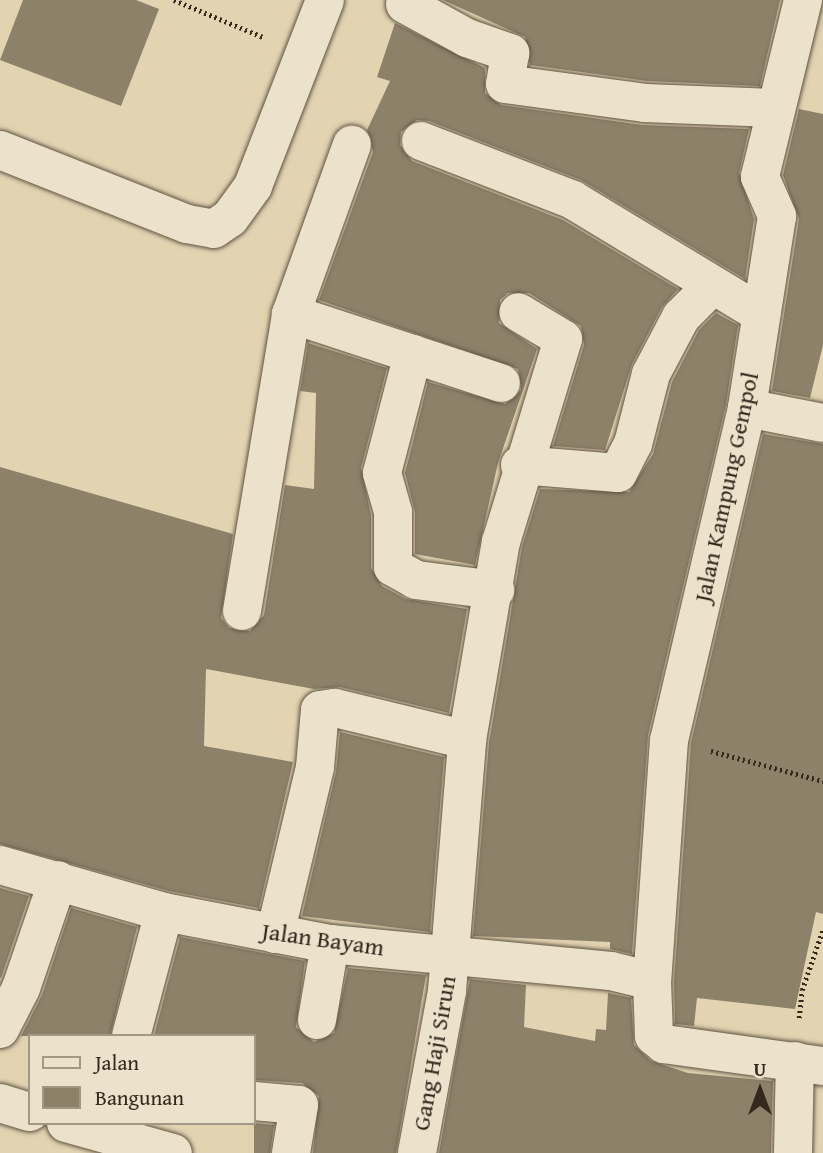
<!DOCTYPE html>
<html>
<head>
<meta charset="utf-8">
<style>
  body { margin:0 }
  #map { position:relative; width:823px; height:1153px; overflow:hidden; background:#e2d3b1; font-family:"Gentium Book Plus",serif }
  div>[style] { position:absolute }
  .building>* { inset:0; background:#8e816a }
  .path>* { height:4.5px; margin-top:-2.25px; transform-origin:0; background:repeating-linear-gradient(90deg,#34281d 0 2px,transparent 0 5.5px) }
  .roads { filter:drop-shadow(0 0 2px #605342) drop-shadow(0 0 2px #605342) }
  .street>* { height:38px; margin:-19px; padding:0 19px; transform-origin:19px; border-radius:19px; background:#ece2cc }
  span { translate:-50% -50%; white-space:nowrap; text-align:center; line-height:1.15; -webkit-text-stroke:6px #ece2cc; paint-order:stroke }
  .street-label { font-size:24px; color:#34281d }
  .legend { position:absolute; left:28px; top:1034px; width:228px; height:91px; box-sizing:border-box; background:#ece2cc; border:2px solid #a29886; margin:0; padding:9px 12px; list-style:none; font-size:21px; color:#34281d }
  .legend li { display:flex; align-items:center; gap:14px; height:35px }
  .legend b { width:35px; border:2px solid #a29886 }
  .north { position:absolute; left:725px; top:1055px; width:70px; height:70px; -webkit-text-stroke:5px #ece2cc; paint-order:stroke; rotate:0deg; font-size:19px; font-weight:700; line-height:28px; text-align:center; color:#34281d }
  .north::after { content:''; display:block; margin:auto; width:24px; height:32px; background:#34281d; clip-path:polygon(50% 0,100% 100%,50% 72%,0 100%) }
</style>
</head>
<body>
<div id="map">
  <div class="building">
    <i style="clip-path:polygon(23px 0,136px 0,159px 9px,121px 106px,0 60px)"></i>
    <i style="clip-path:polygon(443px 0,780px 0,760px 86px,647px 81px,530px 65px,525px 37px)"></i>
    <i style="clip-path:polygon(395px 23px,485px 68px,485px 93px,501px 105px,642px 125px,749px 129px,739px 173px,754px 219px,745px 279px,581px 180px,429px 121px,417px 120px,401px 132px,400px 145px,412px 161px,563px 220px,678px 289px,662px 307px,632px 364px,605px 450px,553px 446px,584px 345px,581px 326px,529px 293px,508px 293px,500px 300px,499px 323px,537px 349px,498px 463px,475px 565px,415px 554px,415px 512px,405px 473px,428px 382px,505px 404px,521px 390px,518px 369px,319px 300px,373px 152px,367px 130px,390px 81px,377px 77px)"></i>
    <i style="clip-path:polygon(799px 109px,823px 114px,823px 345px,810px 398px,772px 391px,799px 219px,783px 175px)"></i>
    <i style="clip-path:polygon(716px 313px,738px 325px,726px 404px,648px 735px,632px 954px,610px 949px,610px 942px,473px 936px,489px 743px,522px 547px,540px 489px,629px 492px,653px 454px,672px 382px,699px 330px)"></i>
    <i style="clip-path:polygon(308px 343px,387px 368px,361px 468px,371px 515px,371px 568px,382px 586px,406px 599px,467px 609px,449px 713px,340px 687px,314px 689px,206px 669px,204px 746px,293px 762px,259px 908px,169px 891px,0 844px,0 467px,233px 534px,221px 618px,229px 628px,250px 631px,264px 615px,285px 485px,314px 489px,316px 393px,300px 391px)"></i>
    <i style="clip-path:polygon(763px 434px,823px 444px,823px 914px,816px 912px,795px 1009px,697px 998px,694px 1026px,675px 1024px,674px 981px,691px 743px)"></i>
    <i style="clip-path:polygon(340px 732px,444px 757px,430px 932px,302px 916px,336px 772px)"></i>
    <i style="clip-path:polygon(0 888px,29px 896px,1px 978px,0 978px)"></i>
    <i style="clip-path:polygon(71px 908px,137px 927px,110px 1036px,21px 1036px,42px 995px)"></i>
    <i style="clip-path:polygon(180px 937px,305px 961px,296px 1027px,314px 1042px,334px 1033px,348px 968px,426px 975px,396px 1153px,313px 1153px,319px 1096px,302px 1083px,254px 1080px,254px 1036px,154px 1036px)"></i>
    <i style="clip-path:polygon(470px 979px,526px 985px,524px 1027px,595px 1041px,596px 1029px,606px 1030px,608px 993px,631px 998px,634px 1045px,651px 1061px,688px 1073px,773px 1081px,771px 1153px,439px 1153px)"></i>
    <i style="clip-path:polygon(254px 1123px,274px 1125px,270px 1153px,254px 1153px)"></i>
  </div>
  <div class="path">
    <i style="left:174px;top:0;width:96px;rotate:22.6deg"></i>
    <i style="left:711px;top:751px;width:116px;rotate:15deg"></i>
    <i style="left:799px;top:1018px;width:28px;rotate:-84deg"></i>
    <i style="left:802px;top:990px;width:65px;rotate:-71deg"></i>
  </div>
  <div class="roads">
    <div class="street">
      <i style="left:803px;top:0;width:182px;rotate:103.7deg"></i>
      <i style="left:760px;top:177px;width:43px;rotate:66.4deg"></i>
      <i style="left:777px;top:216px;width:194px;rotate:98.9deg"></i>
      <i style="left:747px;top:408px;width:341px;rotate:103.2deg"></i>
      <i style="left:669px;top:740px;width:242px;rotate:94deg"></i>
      <i style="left:652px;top:981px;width:55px;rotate:87.9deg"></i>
      <i style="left:654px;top:1036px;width:13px;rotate:39deg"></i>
      <i style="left:664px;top:1044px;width:161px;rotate:7.9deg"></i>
      <i style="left:405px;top:4px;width:71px;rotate:28.7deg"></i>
      <i style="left:467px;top:38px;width:46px;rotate:19.2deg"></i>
      <i style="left:510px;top:53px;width:31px;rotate:99deg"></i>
      <i style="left:505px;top:84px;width:141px;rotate:7.7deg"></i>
      <i style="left:645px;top:103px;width:129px;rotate:2.2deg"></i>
      <i style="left:421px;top:141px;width:163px;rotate:21.2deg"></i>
      <i style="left:573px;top:200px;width:220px;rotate:31.2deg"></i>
      <i style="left:0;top:150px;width:201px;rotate:21.6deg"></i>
      <i style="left:187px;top:224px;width:27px;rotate:10deg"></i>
      <i style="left:214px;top:229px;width:19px;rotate:-35deg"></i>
      <i style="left:230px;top:218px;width:39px;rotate:-54deg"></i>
      <i style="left:253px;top:186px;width:199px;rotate:-68.8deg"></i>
      <i style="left:291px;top:314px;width:221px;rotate:18.2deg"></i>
      <i style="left:413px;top:354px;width:123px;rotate:104.6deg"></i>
      <i style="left:382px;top:473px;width:41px;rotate:74.2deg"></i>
      <i style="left:393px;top:512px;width:55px;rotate:90deg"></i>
      <i style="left:393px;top:567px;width:26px;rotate:29deg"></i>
      <i style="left:416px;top:580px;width:80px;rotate:7.2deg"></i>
      <i style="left:747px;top:408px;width:77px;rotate:11.2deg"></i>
      <i style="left:520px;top:465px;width:98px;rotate:4.7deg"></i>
      <i style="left:618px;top:473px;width:33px;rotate:-63deg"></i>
      <i style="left:633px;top:444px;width:72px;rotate:-75.6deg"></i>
      <i style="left:651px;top:374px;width:64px;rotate:-62.2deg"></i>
      <i style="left:681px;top:317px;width:44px;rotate:-45deg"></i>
      <i style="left:242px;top:611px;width:301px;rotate:-80.6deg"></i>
      <i style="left:291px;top:314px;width:180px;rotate:-70.2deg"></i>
      <i style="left:0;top:865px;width:171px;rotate:16deg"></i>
      <i style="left:164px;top:912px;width:169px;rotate:10.9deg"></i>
      <i style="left:330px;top:944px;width:282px;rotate:5.5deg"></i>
      <i style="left:611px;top:971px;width:42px;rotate:13.7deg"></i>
      <i style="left:275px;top:934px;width:172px;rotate:-76.5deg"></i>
      <i style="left:315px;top:767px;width:57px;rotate:-85deg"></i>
      <i style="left:320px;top:710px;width:15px;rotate:-8deg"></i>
      <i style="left:335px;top:708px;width:136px;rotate:13.6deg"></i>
      <i style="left:317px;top:1020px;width:77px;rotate:-80.3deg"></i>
      <i style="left:0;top:1029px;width:46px;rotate:-62.9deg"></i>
      <i style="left:21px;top:988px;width:114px;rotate:-71.1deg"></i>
      <i style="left:131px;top:1036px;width:128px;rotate:-75.1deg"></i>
      <i style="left:254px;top:1101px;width:45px;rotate:5.1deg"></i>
      <i style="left:299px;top:1105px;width:49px;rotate:99.5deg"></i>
      <i style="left:0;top:1103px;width:31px;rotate:17deg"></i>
      <i style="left:66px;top:1123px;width:111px;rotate:15.7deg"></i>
      <i style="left:417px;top:1153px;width:165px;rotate:-79.5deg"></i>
      <i style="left:447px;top:991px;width:252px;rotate:-85.4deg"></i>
      <i style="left:467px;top:740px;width:201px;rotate:-80.3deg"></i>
      <i style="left:501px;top:542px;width:212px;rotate:-73deg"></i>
      <i style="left:563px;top:339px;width:52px;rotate:-149deg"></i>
      <i style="left:793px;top:1153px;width:92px;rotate:-88.8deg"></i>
    </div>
  </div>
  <div class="street-label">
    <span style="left:726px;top:487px;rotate:-78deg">Jalan Kampung Gempol</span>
    <span style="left:323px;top:939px;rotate:8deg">Jalan Bayam</span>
    <span style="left:434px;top:1053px;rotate:-80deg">Gang Haji Sirun</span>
  </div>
  <ul class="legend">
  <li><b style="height:9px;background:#ece2cc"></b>Jalan</li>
  <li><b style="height:19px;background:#8e816a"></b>Bangunan</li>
  </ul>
  <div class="north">U</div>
</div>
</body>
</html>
